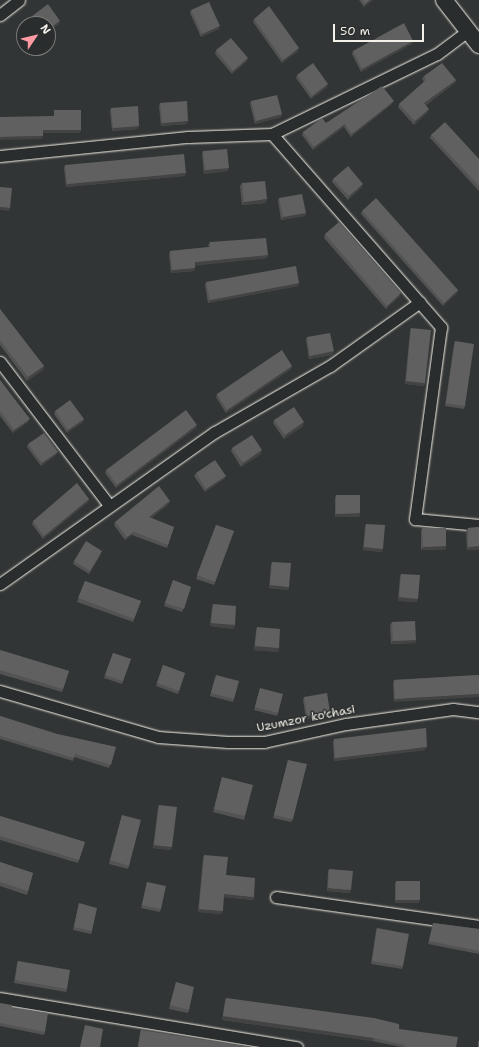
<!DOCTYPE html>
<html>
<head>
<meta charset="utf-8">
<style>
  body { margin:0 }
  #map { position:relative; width:479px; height:1047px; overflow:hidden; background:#323535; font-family:"Shantell Sans",sans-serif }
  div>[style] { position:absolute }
  .roads { filter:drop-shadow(0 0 1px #f4f1e8) drop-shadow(0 0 1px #f4f1e8) }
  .minor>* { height:11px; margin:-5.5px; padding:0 5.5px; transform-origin:5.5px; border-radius:5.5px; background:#2a2d2e }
  .secondary>* { height:16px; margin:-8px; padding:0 8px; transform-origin:8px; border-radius:8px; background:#2a2d2e }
  .wall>* { inset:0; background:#525352 }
  .shaded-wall>* { inset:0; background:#424342 }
  .building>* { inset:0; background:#5f605f }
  span { translate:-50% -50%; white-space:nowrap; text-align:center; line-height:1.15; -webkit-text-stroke:3px #2a2d2e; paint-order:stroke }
  .street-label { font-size:12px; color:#f4f1e8 }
  .north { position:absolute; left:16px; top:16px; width:40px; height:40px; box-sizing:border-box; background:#2a2d2e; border:1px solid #7b7b78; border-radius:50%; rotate:55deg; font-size:11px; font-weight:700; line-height:16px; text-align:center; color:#f4f1e8 }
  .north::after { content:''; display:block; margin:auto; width:14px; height:18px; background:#ff9aa2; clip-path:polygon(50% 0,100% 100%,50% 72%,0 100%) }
  .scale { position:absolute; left:333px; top:24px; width:91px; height:18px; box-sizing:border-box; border:2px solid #f4f1e8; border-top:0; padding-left:5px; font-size:12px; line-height:14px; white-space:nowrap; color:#f4f1e8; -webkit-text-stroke:3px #2a2d2e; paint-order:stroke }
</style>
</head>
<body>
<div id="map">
  <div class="roads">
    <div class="minor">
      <i style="left:0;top:15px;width:24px;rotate:-38deg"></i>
      <i style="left:272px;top:134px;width:257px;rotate:48.8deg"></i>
      <i style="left:441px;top:327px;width:194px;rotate:97.7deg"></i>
      <i style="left:415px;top:519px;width:64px;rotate:5.4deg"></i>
      <i style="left:0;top:156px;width:189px;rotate:-5.8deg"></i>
      <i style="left:188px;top:137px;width:84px;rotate:-2deg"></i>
      <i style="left:272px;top:134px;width:183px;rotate:-25.9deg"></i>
      <i style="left:437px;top:54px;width:39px;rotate:-37deg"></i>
      <i style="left:0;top:362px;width:180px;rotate:52.7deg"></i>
      <i style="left:0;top:584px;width:263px;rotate:-35.3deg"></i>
      <i style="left:215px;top:432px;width:133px;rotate:-29.9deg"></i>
      <i style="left:330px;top:366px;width:110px;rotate:-35.4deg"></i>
      <i style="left:0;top:691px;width:165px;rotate:16.2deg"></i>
      <i style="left:158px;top:737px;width:70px;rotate:4.1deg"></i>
      <i style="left:228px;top:742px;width:36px"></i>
      <i style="left:264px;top:742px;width:84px;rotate:-12.4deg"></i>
      <i style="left:346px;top:724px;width:108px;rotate:-8deg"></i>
      <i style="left:453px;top:709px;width:26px;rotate:7deg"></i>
      <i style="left:276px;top:897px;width:205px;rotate:8.1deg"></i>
      <i style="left:0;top:998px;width:301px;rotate:9.4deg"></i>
    </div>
    <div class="secondary">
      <i style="left:444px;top:0;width:57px;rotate:52.1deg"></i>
    </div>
  </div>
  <div class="wall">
    <i style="clip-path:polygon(359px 0,373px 0,364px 7px)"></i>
    <i style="clip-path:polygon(191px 10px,219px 29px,201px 37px,190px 13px)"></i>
    <i style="clip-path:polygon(254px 19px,298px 51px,282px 63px,253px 22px)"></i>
    <i style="clip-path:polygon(27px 20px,59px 24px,48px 31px,48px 24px,27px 24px,26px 23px)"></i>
    <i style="clip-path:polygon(413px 41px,412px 44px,361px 72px,352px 54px,353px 51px)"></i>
    <i style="clip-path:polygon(216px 50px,247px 61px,232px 74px,215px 54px)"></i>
    <i style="clip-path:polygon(297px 75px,327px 87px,311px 99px,296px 78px)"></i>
    <i style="clip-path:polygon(424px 76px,456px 80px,455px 83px,426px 105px,428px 112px,414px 125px,398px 107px,399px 104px,424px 82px,422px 79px)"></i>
    <i style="clip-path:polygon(251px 101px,282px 114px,281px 117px,255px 124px,250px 104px)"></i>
    <i style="clip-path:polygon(160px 103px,187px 124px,161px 126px,159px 106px)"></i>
    <i style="clip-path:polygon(392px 104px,351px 137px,344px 127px,313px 150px,302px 135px,303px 132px,326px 123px)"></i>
    <i style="clip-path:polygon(111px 108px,138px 129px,112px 131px,110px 111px)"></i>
    <i style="clip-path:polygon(431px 135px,479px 159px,479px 191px,430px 138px)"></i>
    <i style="clip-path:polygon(203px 151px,229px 168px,227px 171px,204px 174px,202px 154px)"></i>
    <i style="clip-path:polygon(65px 165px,185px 176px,66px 187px,64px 168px)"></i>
    <i style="clip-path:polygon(333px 179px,362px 187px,348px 200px,332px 182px)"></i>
    <i style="clip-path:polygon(242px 183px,266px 203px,242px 205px,240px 186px)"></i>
    <i style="clip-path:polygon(279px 198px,306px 213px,305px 216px,281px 220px,278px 201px)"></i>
    <i style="clip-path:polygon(362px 211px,458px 290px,457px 293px,443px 306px,361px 214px)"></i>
    <i style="clip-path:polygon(325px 234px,400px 296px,386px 309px,324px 238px)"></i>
    <i style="clip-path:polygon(210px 242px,268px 255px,267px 258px,195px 265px,194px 271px,171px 273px,169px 254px,170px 251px,209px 247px,208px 245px)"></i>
    <i style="clip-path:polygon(206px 282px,299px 283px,298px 286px,208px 303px,205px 285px)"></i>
    <i style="clip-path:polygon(0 309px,44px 366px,43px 370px,27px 381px,0 345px)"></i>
    <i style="clip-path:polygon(411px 328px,425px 383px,424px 386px,405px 384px,410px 331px)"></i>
    <i style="clip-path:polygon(307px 337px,334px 351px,332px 355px,309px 359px,306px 340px)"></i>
    <i style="clip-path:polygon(455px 341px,465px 406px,464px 409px,445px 406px,454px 344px)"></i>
    <i style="clip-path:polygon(292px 366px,291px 369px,226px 413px,216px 397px,217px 394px)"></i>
    <i style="clip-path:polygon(0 380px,28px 422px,13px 433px,0 416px)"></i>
    <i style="clip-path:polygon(55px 411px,84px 419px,83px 422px,67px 433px,54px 414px)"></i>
    <i style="clip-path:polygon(274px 420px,303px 426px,284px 439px,273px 423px)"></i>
    <i style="clip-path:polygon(196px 428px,116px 488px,105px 473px,106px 470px)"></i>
    <i style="clip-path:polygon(28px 444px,56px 455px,41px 466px,27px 447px)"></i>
    <i style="clip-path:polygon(232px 448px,261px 454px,241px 467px,231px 451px)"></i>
    <i style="clip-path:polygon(196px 473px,226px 476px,224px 479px,205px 492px,194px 476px)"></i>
    <i style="clip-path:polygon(336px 495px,360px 513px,359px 517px,335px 517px,335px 498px)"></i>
    <i style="clip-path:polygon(89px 499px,88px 502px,43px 539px,32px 524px,33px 521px)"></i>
    <i style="clip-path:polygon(169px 504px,151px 518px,174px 527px,167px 548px,132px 535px,125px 540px,114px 525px,115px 522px)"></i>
    <i style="clip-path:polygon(366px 524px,382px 552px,363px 550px,365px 527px)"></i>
    <i style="clip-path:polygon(216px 525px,234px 531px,214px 585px,196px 579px)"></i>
    <i style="clip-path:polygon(479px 527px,479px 550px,467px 550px,466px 531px,468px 528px)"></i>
    <i style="clip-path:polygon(422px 528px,446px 546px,445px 550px,421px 550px,421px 531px)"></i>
    <i style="clip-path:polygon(101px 554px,89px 574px,73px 564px,74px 561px)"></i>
    <i style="clip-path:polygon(272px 562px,289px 587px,288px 590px,269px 588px,271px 565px)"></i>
    <i style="clip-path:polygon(401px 574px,417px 602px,398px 601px,400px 577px)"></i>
    <i style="clip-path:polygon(173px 580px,191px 587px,182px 612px,164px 606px)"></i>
    <i style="clip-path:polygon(85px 581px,141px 601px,133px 622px,77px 602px)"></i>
    <i style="clip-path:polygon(213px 604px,234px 629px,210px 626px,212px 608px)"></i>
    <i style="clip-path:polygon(392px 622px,416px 640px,415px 643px,391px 644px,390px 625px)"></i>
    <i style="clip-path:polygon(257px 627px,279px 648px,278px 652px,254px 650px,256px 631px)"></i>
    <i style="clip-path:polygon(0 650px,69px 671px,62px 692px,0 674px)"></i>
    <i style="clip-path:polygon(113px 653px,131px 659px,122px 684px,104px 678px)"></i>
    <i style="clip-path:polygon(163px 665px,185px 673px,178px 694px,156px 686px)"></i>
    <i style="clip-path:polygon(479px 675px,394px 702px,393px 683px,394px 680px)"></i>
    <i style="clip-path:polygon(215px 678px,234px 699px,233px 702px,210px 696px)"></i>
    <i style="clip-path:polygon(260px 688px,278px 713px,277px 716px,254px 710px)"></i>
    <i style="clip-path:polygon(304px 697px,330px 712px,329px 715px,306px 719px,303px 700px)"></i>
    <i style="clip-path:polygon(0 716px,57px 734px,116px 747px,109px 768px,74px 757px,73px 761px,0 739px)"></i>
    <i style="clip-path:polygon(334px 739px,425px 750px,334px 761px,333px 742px)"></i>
    <i style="clip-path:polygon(288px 760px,293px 819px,291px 822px,273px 818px)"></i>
    <i style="clip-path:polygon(222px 777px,245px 816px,244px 820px,213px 812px)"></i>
    <i style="clip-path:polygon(159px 805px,171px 850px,153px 848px,158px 808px)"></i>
    <i style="clip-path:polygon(122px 815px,129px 866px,128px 869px,109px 864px)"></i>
    <i style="clip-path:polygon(0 816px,85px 842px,78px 863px,0 840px)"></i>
    <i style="clip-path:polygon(204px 855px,226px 875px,254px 897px,253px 900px,224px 897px,221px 914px,198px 912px,203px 859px)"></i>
    <i style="clip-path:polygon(0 862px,33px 873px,27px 895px,0 886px)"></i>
    <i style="clip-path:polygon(329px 869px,350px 893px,327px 891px,328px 872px)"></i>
    <i style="clip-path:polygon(396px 881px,419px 903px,395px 903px,395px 884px)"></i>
    <i style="clip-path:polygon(147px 882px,161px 909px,160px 912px,141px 908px)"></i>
    <i style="clip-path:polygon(79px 903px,92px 931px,91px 934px,73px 930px)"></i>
    <i style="clip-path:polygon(433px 923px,479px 929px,479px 954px,428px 944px)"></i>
    <i style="clip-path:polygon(377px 928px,403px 966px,402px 969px,371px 964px,376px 931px)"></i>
    <i style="clip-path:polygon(18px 961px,67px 989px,66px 992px,14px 983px,17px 964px)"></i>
    <i style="clip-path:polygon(176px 982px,189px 1010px,188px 1013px,169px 1009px)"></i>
    <i style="clip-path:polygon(226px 998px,399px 1029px,456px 1047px,401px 1047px,372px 1041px,222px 1020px,225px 1001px)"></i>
    <i style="clip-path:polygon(0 1003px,12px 1008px,45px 1032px,44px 1035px,0 1026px)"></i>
    <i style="clip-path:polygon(141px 1030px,251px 1047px,138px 1047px,140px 1033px)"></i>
  </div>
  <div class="shaded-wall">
    <i style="clip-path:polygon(370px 0,373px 0,364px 7px,365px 4px)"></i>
    <i style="clip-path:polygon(60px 21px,59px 24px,48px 31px,48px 29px)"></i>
    <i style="clip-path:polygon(220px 26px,219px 29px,201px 37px,202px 34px)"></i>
    <i style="clip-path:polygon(413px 41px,412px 44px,361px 72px,362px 69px)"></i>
    <i style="clip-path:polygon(299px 48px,298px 51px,282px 63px,283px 60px)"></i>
    <i style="clip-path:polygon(248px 58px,247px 61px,232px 74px,233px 71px)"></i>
    <i style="clip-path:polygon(456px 80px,455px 83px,423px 106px,424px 103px)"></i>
    <i style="clip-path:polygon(328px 84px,327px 87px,311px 99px,312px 96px)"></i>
    <i style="clip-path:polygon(394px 101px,392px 104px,351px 137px,352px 134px)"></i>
    <i style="clip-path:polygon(429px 109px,428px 112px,414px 125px,415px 121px)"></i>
    <i style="clip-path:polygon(282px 114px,281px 117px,255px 124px,256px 121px)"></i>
    <i style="clip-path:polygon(188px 121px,187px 124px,161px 126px,162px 123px)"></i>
    <i style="clip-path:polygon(345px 124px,344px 127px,313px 150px,314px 147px)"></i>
    <i style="clip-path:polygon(139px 126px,138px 129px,112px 131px,113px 128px)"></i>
    <i style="clip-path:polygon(43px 130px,81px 130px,80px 133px,42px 133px)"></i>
    <i style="clip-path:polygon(43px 136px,42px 139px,0 140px,0 137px)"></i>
    <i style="clip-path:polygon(229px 168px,227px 171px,204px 174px,205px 170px)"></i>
    <i style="clip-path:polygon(186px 173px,185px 176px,66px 187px,67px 184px)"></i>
    <i style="clip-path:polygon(363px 184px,362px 187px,348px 200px,349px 196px)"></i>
    <i style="clip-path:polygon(267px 199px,266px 203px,242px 205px,244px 202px)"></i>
    <i style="clip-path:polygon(0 207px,10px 208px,9px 211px,0 210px)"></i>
    <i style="clip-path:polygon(306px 213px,305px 216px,281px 220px,283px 217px)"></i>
    <i style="clip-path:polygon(268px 255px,267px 258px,194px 266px,195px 262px)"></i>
    <i style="clip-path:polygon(195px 268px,194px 271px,171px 273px,172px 270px)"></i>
    <i style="clip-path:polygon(299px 283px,298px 286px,208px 303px,210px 300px)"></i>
    <i style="clip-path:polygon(458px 290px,457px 293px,443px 306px,444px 303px)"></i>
    <i style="clip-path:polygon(401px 293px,400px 296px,386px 309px,387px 306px)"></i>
    <i style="clip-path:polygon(334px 351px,332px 355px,309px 359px,310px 356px)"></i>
    <i style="clip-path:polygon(44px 366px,43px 370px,27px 381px,28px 377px)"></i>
    <i style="clip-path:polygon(292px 366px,291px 369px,226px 413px,227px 410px)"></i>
    <i style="clip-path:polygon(406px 381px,425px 383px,424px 386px,405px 384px)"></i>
    <i style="clip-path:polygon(30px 419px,28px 422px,13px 433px,14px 430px)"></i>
    <i style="clip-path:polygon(84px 419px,83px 422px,67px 433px,68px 430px)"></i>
    <i style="clip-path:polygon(304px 422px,303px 426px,284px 439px,285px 435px)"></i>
    <i style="clip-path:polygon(197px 425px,196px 428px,116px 488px,117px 485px)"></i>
    <i style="clip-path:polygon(262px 450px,261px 454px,241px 467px,243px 463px)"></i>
    <i style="clip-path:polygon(58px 452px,56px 455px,41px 466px,42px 463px)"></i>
    <i style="clip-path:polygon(226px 476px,224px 479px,205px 492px,206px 489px)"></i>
    <i style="clip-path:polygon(89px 499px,88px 502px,43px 539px,44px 536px)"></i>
    <i style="clip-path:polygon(170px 501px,169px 504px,148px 521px,149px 517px)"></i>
    <i style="clip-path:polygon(360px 513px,359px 517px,335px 517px,336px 514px)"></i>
    <i style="clip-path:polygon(134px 532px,132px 535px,125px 540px,127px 537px)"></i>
    <i style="clip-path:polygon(446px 546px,445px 550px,421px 550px,423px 547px)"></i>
    <i style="clip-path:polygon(479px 546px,479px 550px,467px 550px,468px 547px)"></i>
    <i style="clip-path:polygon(364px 547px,383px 549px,382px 552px,363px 550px)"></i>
    <i style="clip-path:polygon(102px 551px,101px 554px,89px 574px,90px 571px)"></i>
    <i style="clip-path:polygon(270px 585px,289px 587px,288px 590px,269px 588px)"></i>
    <i style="clip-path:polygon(399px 597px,418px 599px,417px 602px,398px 601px)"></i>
    <i style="clip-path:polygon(211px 623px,235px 625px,234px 629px,210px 626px)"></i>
    <i style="clip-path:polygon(416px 640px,415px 643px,391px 644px,393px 641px)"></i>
    <i style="clip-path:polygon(255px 646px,279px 648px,278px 652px,254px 650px)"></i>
    <i style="clip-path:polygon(479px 694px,479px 697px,394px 702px,395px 699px)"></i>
    <i style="clip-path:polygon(330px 712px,329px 715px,306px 719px,307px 716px)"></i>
    <i style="clip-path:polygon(427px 747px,425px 750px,334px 761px,335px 758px)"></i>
    <i style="clip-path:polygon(154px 845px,172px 847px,171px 850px,153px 848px)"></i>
    <i style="clip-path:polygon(328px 888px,351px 890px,350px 893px,327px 891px)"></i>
    <i style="clip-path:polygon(224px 894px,254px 897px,253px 900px,223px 897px)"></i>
    <i style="clip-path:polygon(396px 900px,420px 900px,419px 903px,395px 903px)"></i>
    <i style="clip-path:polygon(199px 909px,223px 911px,221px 914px,198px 912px)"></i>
    <i style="clip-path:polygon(223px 1016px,374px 1038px,372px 1041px,222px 1020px)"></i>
  </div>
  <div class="building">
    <i style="clip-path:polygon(362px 0,370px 0,365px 4px)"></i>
    <i style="clip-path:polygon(209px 2px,220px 26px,202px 34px,191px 10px)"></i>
    <i style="clip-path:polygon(48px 4px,60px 21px,48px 29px,48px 24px,30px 24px,27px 20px)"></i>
    <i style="clip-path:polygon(269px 6px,299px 48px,283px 60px,254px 19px)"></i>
    <i style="clip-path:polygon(404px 23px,413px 41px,362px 69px,353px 51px)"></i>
    <i style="clip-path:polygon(231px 38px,248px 58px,233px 71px,216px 50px)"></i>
    <i style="clip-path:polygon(313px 63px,328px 84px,312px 96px,297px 75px)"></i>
    <i style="clip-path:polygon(442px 63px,456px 80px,424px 103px,429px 109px,415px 121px,399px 104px,426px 80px,424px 76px)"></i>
    <i style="clip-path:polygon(382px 86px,394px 101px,352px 134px,345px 124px,314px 147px,303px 132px,322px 118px,326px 123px)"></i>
    <i style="clip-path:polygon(277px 95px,282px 114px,256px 121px,251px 101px)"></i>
    <i style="clip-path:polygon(187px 101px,188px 121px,162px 123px,160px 103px)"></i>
    <i style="clip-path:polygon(138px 106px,139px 126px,113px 128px,111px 108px)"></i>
    <i style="clip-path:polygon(54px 110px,81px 110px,81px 130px,43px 130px,43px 136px,0 137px,0 117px,54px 116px)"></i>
    <i style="clip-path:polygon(445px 122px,479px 159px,479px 186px,431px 135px)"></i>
    <i style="clip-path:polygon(227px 149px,229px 168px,205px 170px,203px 151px)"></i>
    <i style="clip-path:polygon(184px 154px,186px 173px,67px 184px,65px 165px)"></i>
    <i style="clip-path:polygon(348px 166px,363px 184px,349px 196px,333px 179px)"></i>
    <i style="clip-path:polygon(265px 181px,267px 199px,244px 202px,242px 183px)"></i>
    <i style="clip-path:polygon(0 187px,12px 188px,10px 208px,0 207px)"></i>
    <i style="clip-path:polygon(302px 194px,306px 213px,283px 217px,279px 198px)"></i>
    <i style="clip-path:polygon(376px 198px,458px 290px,444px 303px,362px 211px)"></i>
    <i style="clip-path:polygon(339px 222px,401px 293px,387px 306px,325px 234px)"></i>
    <i style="clip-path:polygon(266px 238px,268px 255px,195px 262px,195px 268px,172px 270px,170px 251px,210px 247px,210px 242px)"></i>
    <i style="clip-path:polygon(296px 266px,299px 283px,210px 300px,206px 282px)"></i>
    <i style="clip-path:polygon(0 309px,44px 366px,28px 377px,0 340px)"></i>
    <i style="clip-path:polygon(411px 328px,431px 330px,425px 383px,406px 381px)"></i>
    <i style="clip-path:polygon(330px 333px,334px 351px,310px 356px,307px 337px)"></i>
    <i style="clip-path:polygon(455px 341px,474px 344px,465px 406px,446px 403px)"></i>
    <i style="clip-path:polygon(282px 350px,292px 366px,227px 410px,217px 394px)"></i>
    <i style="clip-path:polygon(0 380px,30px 419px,14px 430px,0 411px)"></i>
    <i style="clip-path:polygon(70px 400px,84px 419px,68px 430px,55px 411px)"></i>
    <i style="clip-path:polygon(294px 407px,304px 422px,285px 435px,274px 420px)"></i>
    <i style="clip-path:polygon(186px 410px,197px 425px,117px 485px,106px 470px)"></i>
    <i style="clip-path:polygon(44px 433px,58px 452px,42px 463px,28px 444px)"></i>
    <i style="clip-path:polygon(252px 435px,262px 450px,243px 463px,232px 448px)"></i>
    <i style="clip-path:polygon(215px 460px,226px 476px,206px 489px,196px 473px)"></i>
    <i style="clip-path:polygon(77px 483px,89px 499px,44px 536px,33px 521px)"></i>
    <i style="clip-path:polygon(159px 486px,170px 501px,149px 517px,174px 527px,168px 545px,134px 532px,127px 537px,115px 522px)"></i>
    <i style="clip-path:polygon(336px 495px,360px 495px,360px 513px,336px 514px)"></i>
    <i style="clip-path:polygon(366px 524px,385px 525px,383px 549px,364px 547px)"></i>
    <i style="clip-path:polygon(216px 525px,234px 531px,215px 582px,197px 575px)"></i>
    <i style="clip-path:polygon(479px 527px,479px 546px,468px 547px,468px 528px)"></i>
    <i style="clip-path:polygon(422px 528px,446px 528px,446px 546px,423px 547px)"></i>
    <i style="clip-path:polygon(86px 541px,102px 551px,90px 571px,74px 561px)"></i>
    <i style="clip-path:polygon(272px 562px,291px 563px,289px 587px,270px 585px)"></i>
    <i style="clip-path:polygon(401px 574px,420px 575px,418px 599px,399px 597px)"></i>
    <i style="clip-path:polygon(173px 580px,191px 587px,184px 609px,165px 603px)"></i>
    <i style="clip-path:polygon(85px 581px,141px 601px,134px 619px,78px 598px)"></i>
    <i style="clip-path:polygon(213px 604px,236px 606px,235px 625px,211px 623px)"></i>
    <i style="clip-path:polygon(415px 621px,416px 640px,393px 641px,392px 622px)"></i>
    <i style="clip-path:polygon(257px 627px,280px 629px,279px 648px,255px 646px)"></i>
    <i style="clip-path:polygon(0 650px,69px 671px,63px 689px,0 670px)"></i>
    <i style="clip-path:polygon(113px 653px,131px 659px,123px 681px,105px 675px)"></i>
    <i style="clip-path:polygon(163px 665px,185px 673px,179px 691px,157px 683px)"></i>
    <i style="clip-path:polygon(216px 675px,239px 681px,234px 699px,211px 693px)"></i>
    <i style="clip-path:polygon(479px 675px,479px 694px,395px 699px,394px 680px)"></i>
    <i style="clip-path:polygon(260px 688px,283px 694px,278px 713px,255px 707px)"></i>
    <i style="clip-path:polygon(327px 693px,330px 712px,307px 716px,304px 697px)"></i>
    <i style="clip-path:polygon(0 716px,57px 734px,116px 747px,111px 765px,75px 754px,74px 758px,0 736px)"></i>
    <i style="clip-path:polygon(426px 728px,427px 747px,335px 758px,334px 739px)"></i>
    <i style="clip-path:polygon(288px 760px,307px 764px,293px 819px,274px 815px)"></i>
    <i style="clip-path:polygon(222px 777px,253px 785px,245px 816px,214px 809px)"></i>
    <i style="clip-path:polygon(159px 805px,177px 807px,172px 847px,154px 845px)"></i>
    <i style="clip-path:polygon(122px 815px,141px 820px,129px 866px,110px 860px)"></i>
    <i style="clip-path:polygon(0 816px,85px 842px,79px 860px,0 836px)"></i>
    <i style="clip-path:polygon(204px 855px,228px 857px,226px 875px,255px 878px,254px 897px,224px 894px,223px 911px,199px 909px)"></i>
    <i style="clip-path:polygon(0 862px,33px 873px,28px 891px,0 882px)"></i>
    <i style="clip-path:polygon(329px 869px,353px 871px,351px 890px,328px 888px)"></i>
    <i style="clip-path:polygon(396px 881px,420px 881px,420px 900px,396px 900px)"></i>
    <i style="clip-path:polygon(147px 882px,166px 886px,161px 909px,142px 905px)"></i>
    <i style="clip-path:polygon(79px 903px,97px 908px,92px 931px,74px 927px)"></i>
    <i style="clip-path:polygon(433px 923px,479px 929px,479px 951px,429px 941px)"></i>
    <i style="clip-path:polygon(377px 928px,409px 934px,403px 966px,372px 961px)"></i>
    <i style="clip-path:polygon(18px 961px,70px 970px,67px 989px,15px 980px)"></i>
    <i style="clip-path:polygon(176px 982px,194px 987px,189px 1010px,170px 1005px)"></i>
    <i style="clip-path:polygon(226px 998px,374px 1018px,399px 1024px,399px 1029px,458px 1037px,456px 1047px,405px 1047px,405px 1045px,374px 1038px,223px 1016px)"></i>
    <i style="clip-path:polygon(0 1003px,12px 1005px,12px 1008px,48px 1013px,45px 1032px,0 1023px)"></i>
    <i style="clip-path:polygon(85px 1025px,103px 1029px,100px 1047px,80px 1047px)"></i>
    <i style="clip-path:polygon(141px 1030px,251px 1047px,138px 1047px)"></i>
    <i style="clip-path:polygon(478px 1041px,479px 1041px,479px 1047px,478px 1047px)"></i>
  </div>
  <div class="street-label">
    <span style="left:306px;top:719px;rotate:-11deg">Uzumzor ko'chasi</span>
  </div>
  <div class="north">N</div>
  <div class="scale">50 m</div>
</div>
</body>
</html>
